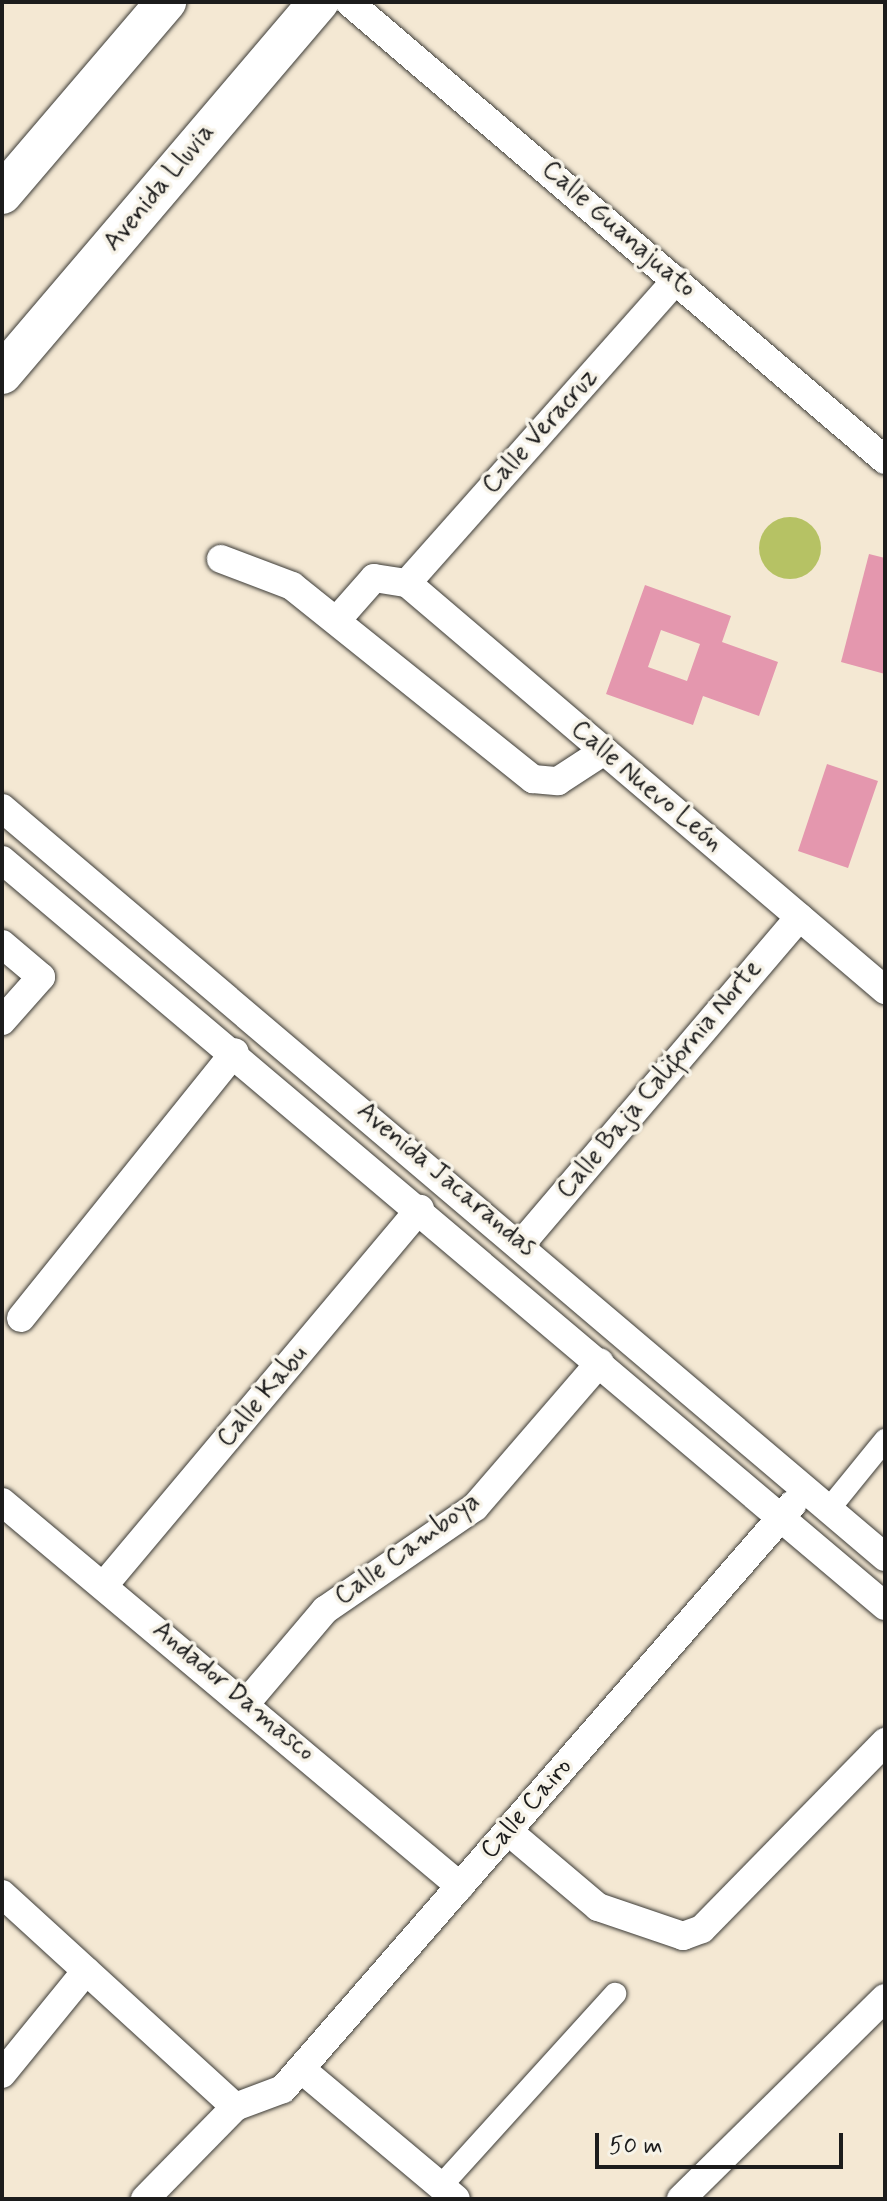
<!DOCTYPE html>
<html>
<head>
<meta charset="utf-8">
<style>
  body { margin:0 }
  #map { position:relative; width:887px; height:2201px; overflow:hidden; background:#f4e8d3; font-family:Mynerve,sans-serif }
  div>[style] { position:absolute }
  .green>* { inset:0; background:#b6c264 }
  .round { border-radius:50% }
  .building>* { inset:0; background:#e497ae }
  .roads { filter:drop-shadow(0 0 2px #3c3b37) drop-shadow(0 0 2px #3c3b37) }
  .pedestrian>* { height:22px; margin:-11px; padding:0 11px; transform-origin:11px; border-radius:11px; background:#fff }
  .minor>* { height:28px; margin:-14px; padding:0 14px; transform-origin:14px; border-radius:14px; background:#fff }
  .secondary>* { height:40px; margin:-20px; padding:0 20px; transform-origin:20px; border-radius:20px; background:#fff }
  span { translate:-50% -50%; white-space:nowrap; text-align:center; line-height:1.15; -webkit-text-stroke:7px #f7f3e8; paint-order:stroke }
  .street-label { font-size:26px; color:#1c1c1c }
  .frame { position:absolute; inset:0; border:4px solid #1c1c1c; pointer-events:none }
  .scale { position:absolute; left:595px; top:2133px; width:248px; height:36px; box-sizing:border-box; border:4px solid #1c1c1c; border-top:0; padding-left:10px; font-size:24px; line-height:28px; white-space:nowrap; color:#1c1c1c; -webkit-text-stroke:6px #f7f3e8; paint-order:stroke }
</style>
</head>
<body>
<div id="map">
  <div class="green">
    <i class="round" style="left:759px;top:517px;width:62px;height:62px"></i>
  </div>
  <div class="building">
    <i style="clip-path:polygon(869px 554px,885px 558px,885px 674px,841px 662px)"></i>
    <i style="clip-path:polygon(evenodd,645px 585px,731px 616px,722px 642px,778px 662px,759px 716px,703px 696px,693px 725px,606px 694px,645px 585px,661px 630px,700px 644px,687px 681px,648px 667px,661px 630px)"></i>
    <i style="clip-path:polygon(827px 764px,878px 781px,848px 868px,798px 851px)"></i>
  </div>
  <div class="roads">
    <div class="pedestrian">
      <i style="left:829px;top:1509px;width:89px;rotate:-50.9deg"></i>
      <i style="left:440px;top:2187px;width:261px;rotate:-47.8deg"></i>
    </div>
    <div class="minor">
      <i style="left:349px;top:2px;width:705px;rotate:40.51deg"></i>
      <i style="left:221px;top:559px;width:76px;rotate:20.8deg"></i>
      <i style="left:292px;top:586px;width:309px;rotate:38.7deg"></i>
      <i style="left:533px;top:779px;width:25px;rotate:5deg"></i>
      <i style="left:558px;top:781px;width:55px;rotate:-33.1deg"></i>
      <i style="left:407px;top:583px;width:405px;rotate:-48.4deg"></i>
      <i style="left:337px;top:620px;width:56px;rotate:-48.6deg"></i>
      <i style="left:374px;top:578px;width:33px;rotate:9deg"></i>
      <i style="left:407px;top:583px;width:628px;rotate:40.41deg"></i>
      <i style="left:2px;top:808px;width:1158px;rotate:40.31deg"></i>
      <i style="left:2px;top:860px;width:1156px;rotate:40.19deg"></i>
      <i style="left:2px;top:944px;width:51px;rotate:40.2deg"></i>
      <i style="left:41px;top:977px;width:59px;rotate:131.6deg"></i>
      <i style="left:522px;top:1243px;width:428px;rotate:-49.6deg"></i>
      <i style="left:21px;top:1318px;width:341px;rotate:-51.2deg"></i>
      <i style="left:2px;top:1502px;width:598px;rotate:39.98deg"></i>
      <i style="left:105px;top:1584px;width:490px;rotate:-50deg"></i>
      <i style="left:247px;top:1702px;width:121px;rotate:-49.7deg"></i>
      <i style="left:325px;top:1610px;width:182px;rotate:-34.5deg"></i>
      <i style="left:475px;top:1507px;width:191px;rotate:-49.2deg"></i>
      <i style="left:508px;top:1831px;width:118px;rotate:40.2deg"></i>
      <i style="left:598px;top:1907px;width:90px;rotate:18.8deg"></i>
      <i style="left:683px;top:1936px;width:20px;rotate:-20deg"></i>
      <i style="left:702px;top:1929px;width:262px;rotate:-45.6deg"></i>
      <i style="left:2px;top:1894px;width:316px;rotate:42.4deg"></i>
      <i style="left:301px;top:2069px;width:202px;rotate:40deg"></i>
      <i style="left:2px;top:2074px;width:133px;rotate:-50.8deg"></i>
      <i style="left:235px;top:2107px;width:51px;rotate:-20.6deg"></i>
      <i style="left:283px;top:2089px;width:775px;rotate:-48.93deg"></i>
      <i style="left:145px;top:2199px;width:129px;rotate:-45.6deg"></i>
      <i style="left:681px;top:2199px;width:286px;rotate:-44.6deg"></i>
    </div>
    <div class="secondary">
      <i style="left:2px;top:194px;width:253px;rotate:-49.5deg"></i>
      <i style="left:2px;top:374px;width:489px;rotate:-49.6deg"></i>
    </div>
  </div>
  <div class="street-label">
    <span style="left:160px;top:188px;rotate:-50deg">Avenida Lluvia</span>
    <span style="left:618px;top:230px;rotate:41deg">Calle Guanajuato</span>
    <span style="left:541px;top:432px;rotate:-48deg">Calle Veracruz</span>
    <span style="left:646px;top:787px;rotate:40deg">Calle Nuevo León</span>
    <span style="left:660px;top:1080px;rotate:-50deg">Calle Baja California Norte</span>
    <span style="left:446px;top:1180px;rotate:40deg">Avenida Jacarandas</span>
    <span style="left:263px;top:1397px;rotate:-50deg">Calle Kabu</span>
    <span style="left:408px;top:1550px;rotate:-36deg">Calle Camboya</span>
    <span style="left:233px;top:1692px;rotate:40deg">Andador Damasco</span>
    <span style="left:527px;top:1809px;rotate:-49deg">Calle Cairo</span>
  </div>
  <div class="frame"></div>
  <div class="scale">50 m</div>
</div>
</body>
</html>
